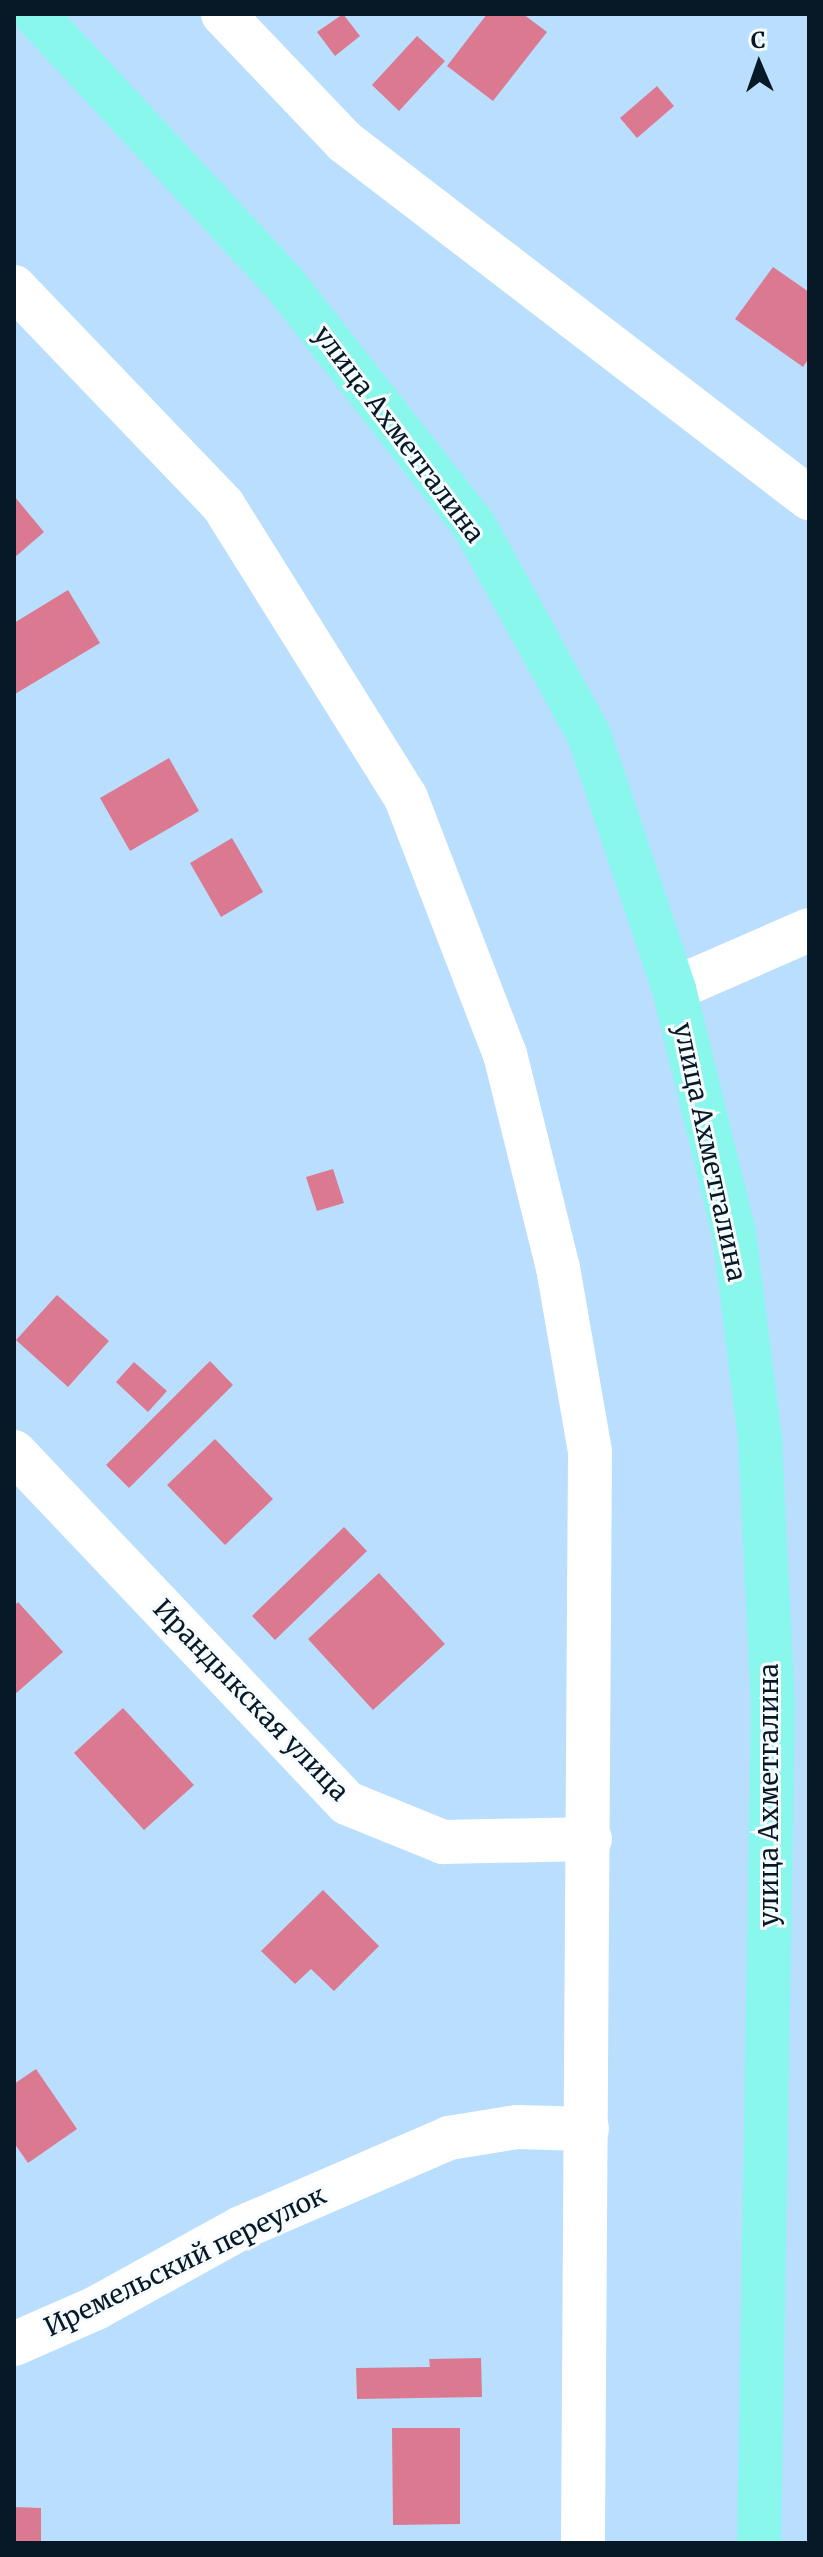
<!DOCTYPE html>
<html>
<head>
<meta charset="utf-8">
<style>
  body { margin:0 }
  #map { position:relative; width:823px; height:2557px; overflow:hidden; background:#badefd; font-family:Merriweather,serif }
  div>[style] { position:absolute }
  .building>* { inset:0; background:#db7991 }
  .minor>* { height:44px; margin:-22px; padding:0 22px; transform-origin:22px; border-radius:22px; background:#fff }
  .major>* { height:44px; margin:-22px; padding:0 22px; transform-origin:22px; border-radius:22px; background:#8af7ec }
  span { translate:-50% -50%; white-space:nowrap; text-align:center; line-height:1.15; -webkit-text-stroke:6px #f6fbfe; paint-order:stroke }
  .street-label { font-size:26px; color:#071826 }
  .frame { position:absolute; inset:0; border:16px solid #071826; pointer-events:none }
  .north { position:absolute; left:719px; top:24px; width:80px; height:80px; -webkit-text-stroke:6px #f6fbfe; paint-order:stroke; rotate:358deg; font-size:22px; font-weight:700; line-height:32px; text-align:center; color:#071826 }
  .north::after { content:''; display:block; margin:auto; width:28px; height:36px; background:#071826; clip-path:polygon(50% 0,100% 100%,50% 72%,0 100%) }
</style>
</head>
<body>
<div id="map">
  <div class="building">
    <i style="clip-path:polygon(343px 14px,360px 36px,335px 56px,317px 32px)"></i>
    <i style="clip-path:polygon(487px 14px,523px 14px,547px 32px,493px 101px,447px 66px)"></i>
    <i style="clip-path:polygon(417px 36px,445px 61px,399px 111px,372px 85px)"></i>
    <i style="clip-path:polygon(657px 86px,674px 106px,637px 138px,620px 118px)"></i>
    <i style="clip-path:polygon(773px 267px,809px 292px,809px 358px,803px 367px,735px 319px)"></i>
    <i style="clip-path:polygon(14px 496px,44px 532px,14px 558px)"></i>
    <i style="clip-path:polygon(68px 590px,100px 643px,15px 694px,14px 623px)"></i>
    <i style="clip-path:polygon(169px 758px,199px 811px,130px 851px,100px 798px)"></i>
    <i style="clip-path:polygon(232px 838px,263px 892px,221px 917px,190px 863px)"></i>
    <i style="clip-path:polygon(333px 1169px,344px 1203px,317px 1211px,306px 1177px)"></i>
    <i style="clip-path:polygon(57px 1295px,109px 1341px,68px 1387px,16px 1340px)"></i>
    <i style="clip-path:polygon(210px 1361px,233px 1385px,129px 1488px,106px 1465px)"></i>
    <i style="clip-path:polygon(134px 1362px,167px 1391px,148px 1412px,116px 1382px)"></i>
    <i style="clip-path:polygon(215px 1439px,273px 1499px,225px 1545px,167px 1485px)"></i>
    <i style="clip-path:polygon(344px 1527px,367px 1551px,275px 1640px,252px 1616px)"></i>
    <i style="clip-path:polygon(379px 1573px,445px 1644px,373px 1710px,308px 1639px)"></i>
    <i style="clip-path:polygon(18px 1602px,63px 1652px,14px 1695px,14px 1606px)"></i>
    <i style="clip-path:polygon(123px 1708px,194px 1785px,144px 1830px,74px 1753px)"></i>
    <i style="clip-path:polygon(323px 1890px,379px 1946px,334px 1991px,311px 1969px,295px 1984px,261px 1951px)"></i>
    <i style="clip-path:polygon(36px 2069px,77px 2129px,28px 2163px,14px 2143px,14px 2084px)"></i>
    <i style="clip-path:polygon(481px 2358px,482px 2397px,357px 2399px,356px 2368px,430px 2367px,429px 2359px)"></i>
    <i style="clip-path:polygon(392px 2428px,460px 2428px,460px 2524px,393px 2525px)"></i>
    <i style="clip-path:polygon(14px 2507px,41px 2508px,41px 2543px,14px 2543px)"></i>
  </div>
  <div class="minor">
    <i style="left:223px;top:14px;width:177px;rotate:46.4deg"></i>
    <i style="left:345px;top:142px;width:585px;rotate:37.5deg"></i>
    <i style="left:14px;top:287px;width:302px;rotate:46.2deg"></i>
    <i style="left:223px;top:505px;width:345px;rotate:58deg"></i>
    <i style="left:406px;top:798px;width:274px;rotate:68.9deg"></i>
    <i style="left:505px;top:1054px;width:220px;rotate:76.1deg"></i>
    <i style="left:558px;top:1268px;width:187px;rotate:80.1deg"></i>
    <i style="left:590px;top:1452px;width:1091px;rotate:90.37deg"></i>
    <i style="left:674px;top:989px;width:147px;rotate:-23.6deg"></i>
    <i style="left:14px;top:1452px;width:484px;rotate:46.5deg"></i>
    <i style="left:347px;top:1803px;width:104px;rotate:22.1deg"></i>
    <i style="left:443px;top:1842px;width:147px;rotate:-1.2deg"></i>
    <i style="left:14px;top:2344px;width:90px;rotate:-23.7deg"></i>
    <i style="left:96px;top:2308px;width:166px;rotate:-28.9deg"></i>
    <i style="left:241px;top:2228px;width:227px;rotate:-23.4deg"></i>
    <i style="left:449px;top:2138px;width:69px;rotate:-9.2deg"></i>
    <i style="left:517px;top:2127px;width:70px;rotate:1.6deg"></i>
  </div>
  <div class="major">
    <i style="left:35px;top:14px;width:367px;rotate:47.2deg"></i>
    <i style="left:284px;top:283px;width:308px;rotate:51.9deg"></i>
    <i style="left:474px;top:525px;width:239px;rotate:61.3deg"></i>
    <i style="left:589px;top:735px;width:268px;rotate:71.5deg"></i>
    <i style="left:674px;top:989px;width:251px;rotate:76.2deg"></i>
    <i style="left:734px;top:1233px;width:209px;rotate:82.8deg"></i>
    <i style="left:760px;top:1440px;width:263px;rotate:87.2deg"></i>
    <i style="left:773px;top:1703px;width:840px;rotate:90.95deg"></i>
  </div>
  <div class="street-label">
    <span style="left:399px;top:434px;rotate:53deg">улица Ахметгалина</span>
    <span style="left:710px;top:1152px;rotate:78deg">улица Ахметгалина</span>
    <span style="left:251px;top:1700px;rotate:46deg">Ирандыкская улица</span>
    <span style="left:769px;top:1795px;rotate:-90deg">улица Ахметгалина</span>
    <span style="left:185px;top:2261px;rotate:-26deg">Иремельский переулок</span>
  </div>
  <div class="frame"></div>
  <div class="north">С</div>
</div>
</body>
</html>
